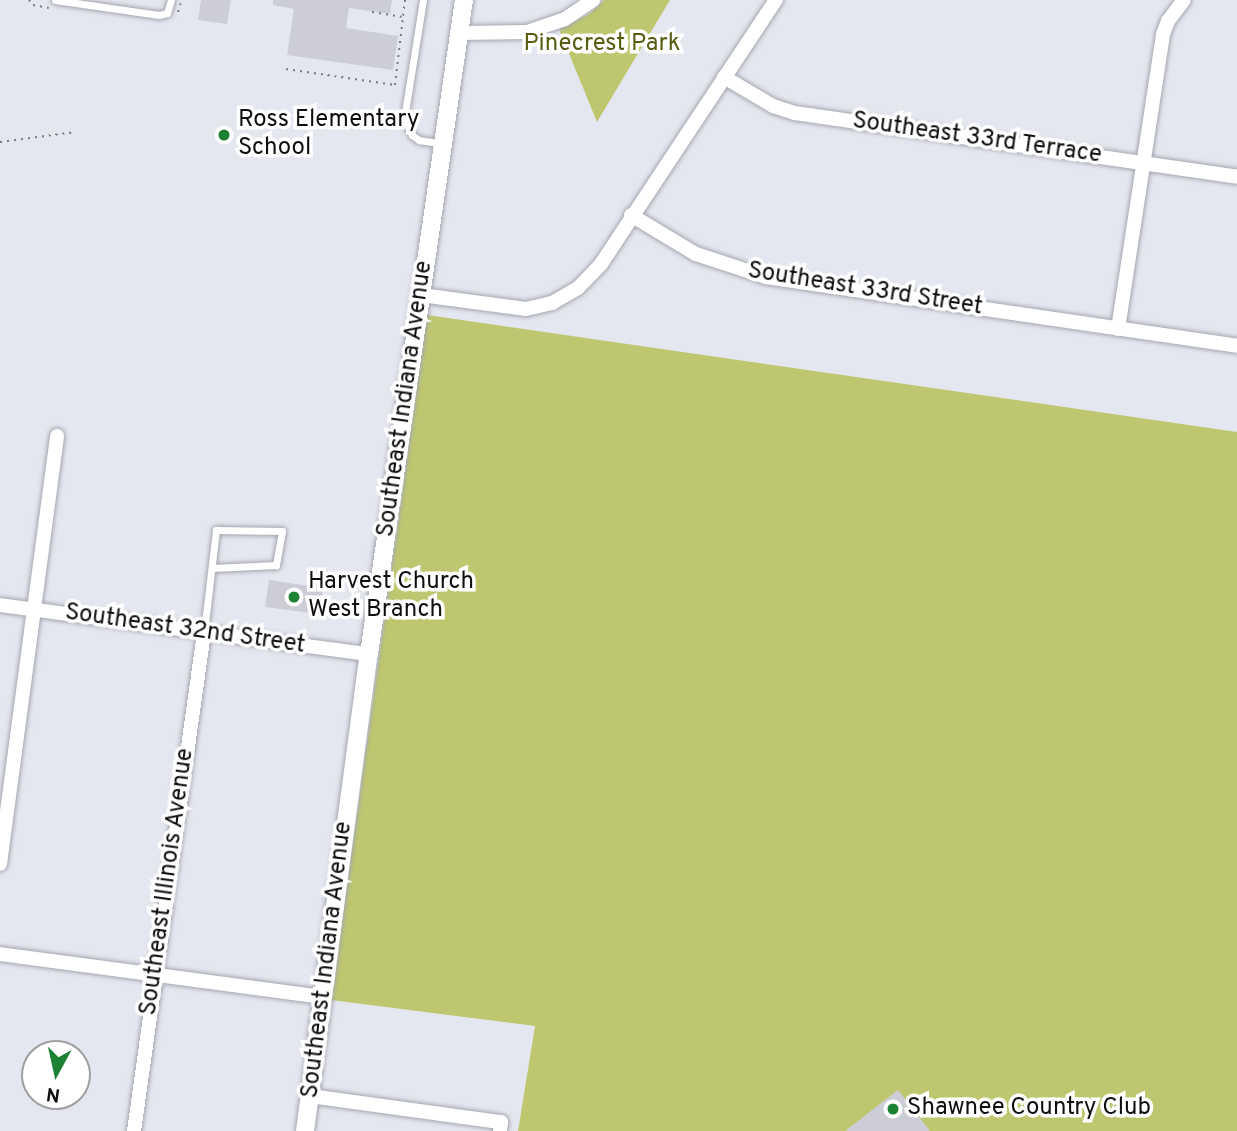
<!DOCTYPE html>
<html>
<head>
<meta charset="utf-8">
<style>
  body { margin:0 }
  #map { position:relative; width:1237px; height:1131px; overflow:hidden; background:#e5e7f0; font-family:Overpass,sans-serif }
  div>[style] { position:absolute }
  .green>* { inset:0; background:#bec76f }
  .building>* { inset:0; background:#cccdd6 }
  .path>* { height:2px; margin-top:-1px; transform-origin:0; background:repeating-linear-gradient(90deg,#797a80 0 2px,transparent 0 7px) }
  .roads { filter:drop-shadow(0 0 2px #a5a7b0) drop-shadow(0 0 2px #a5a7b0) }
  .service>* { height:7px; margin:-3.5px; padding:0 3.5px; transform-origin:3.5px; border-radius:3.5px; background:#fff }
  .minor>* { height:14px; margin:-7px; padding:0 7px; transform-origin:7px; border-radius:7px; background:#fff }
  .tertiary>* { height:18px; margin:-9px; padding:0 9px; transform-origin:9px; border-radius:9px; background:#fff }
  .dots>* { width:19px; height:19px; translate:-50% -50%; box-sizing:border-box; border:4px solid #fff; border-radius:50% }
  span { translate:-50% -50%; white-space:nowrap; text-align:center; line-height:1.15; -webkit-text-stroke:7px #fff; paint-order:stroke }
  .park-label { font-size:24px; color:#575c11 }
  .poi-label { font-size:24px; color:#0e0e11 }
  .left { translate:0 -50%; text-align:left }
  .street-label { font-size:24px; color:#0e0e11 }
  .north { position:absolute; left:21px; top:1040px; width:70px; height:70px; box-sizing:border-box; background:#fff; border:2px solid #9f9fa0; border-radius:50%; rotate:188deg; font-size:19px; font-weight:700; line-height:28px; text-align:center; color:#0e0e11 }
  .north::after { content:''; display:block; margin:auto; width:24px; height:32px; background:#1d8134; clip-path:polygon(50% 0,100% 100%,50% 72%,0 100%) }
</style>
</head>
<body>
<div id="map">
  <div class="green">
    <i style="clip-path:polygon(604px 0,670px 0,597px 122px,559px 29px,589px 14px)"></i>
    <i style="clip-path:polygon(427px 315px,1237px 432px,1237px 1131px,518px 1131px,535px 1026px,331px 1000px)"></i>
  </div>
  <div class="building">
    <i style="clip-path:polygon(201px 0,231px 0,227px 24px,198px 20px)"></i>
    <i style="clip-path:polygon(273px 0,392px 0,390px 14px,349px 8px,346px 28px,398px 36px,393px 70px,287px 55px,294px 9px,273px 5px)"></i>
    <i style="clip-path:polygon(269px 580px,323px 588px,319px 614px,265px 607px)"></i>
    <i style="clip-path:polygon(898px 1090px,930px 1131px,845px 1131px)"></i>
  </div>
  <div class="path">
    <i style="left:29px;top:0;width:6px;rotate:51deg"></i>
    <i style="left:33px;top:5px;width:16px;rotate:11deg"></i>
    <i style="left:178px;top:12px;width:13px;rotate:-72deg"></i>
    <i style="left:372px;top:12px;width:30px;rotate:9deg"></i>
    <i style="left:286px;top:69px;width:110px;rotate:8.4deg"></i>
    <i style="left:395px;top:85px;width:86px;rotate:-83.3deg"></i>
    <i style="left:0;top:142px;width:76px;rotate:-7.6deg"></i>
  </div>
  <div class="roads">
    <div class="service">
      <i style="left:55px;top:0;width:105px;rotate:8.2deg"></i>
      <i style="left:159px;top:15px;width:8px;rotate:-14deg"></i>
      <i style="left:167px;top:13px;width:14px;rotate:-73deg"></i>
      <i style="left:423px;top:0;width:120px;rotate:99.1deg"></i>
      <i style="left:404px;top:118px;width:19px;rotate:65deg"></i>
      <i style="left:412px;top:135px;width:9px;rotate:36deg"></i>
      <i style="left:419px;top:140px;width:24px;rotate:9deg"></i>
      <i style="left:204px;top:632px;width:103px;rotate:-83.3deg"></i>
      <i style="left:216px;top:530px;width:66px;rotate:0.9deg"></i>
      <i style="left:282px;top:531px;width:35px;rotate:100deg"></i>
      <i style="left:276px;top:565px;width:64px;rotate:177.3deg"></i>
    </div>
    <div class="minor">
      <i style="left:459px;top:33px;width:68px;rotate:-0.8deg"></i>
      <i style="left:527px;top:32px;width:40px;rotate:-18.9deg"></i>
      <i style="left:565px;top:19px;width:34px;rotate:-34deg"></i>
      <i style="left:724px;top:77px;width:57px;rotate:30.6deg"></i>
      <i style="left:773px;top:106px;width:23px;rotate:18deg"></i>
      <i style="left:795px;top:113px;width:447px;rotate:8.2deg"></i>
      <i style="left:631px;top:215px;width:76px;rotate:31deg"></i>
      <i style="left:696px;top:254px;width:74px;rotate:18.2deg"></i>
      <i style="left:766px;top:277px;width:476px;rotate:8.3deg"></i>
      <i style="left:421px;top:295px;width:106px;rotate:7.6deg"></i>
      <i style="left:526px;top:309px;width:27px;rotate:-13deg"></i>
      <i style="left:552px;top:303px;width:30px;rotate:-30deg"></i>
      <i style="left:578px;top:288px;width:33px;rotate:-46deg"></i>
      <i style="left:601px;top:264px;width:317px;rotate:-56.5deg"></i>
      <i style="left:1118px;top:329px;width:298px;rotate:-81.3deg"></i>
      <i style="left:1163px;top:34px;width:14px;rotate:-69deg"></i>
      <i style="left:1168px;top:21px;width:26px;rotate:-53deg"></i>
      <i style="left:0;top:605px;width:372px;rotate:7.6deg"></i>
      <i style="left:0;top:864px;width:432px;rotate:-82.4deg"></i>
      <i style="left:0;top:954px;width:326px;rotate:7.6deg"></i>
      <i style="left:310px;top:1096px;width:193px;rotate:7.8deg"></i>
      <i style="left:501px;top:1122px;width:9px;rotate:96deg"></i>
      <i style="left:134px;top:1131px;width:503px;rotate:-82deg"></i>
    </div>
    <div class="tertiary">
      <i style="left:305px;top:1131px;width:481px;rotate:-82.4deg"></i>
      <i style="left:369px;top:654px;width:661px;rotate:-81.74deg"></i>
    </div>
  </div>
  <div class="dots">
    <i style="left:224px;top:135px;background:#1d8134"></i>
    <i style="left:294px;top:597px;background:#1d8134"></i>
    <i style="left:893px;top:1109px;background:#1d8134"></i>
  </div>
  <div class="park-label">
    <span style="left:602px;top:45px">Pinecrest Park</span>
  </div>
  <div class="poi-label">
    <span class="left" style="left:238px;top:135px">Ross Elementary<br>School</span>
    <span class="left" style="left:308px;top:597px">Harvest Church<br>West Branch</span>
    <span class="left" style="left:907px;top:1109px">Shawnee Country Club</span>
  </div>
  <div class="street-label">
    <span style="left:977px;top:139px;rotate:8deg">Southeast 33rd Terrace</span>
    <span style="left:865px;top:290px;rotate:9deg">Southeast 33rd Street</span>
    <span style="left:406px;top:399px;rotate:-82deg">Southeast Indiana Avenue</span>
    <span style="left:185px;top:630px;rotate:8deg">Southeast 32nd Street</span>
    <span style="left:168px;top:882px;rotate:-82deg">Southeast Illinois Avenue</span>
    <span style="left:328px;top:960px;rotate:-83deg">Southeast Indiana Avenue</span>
  </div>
  <div class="north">N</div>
</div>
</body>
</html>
